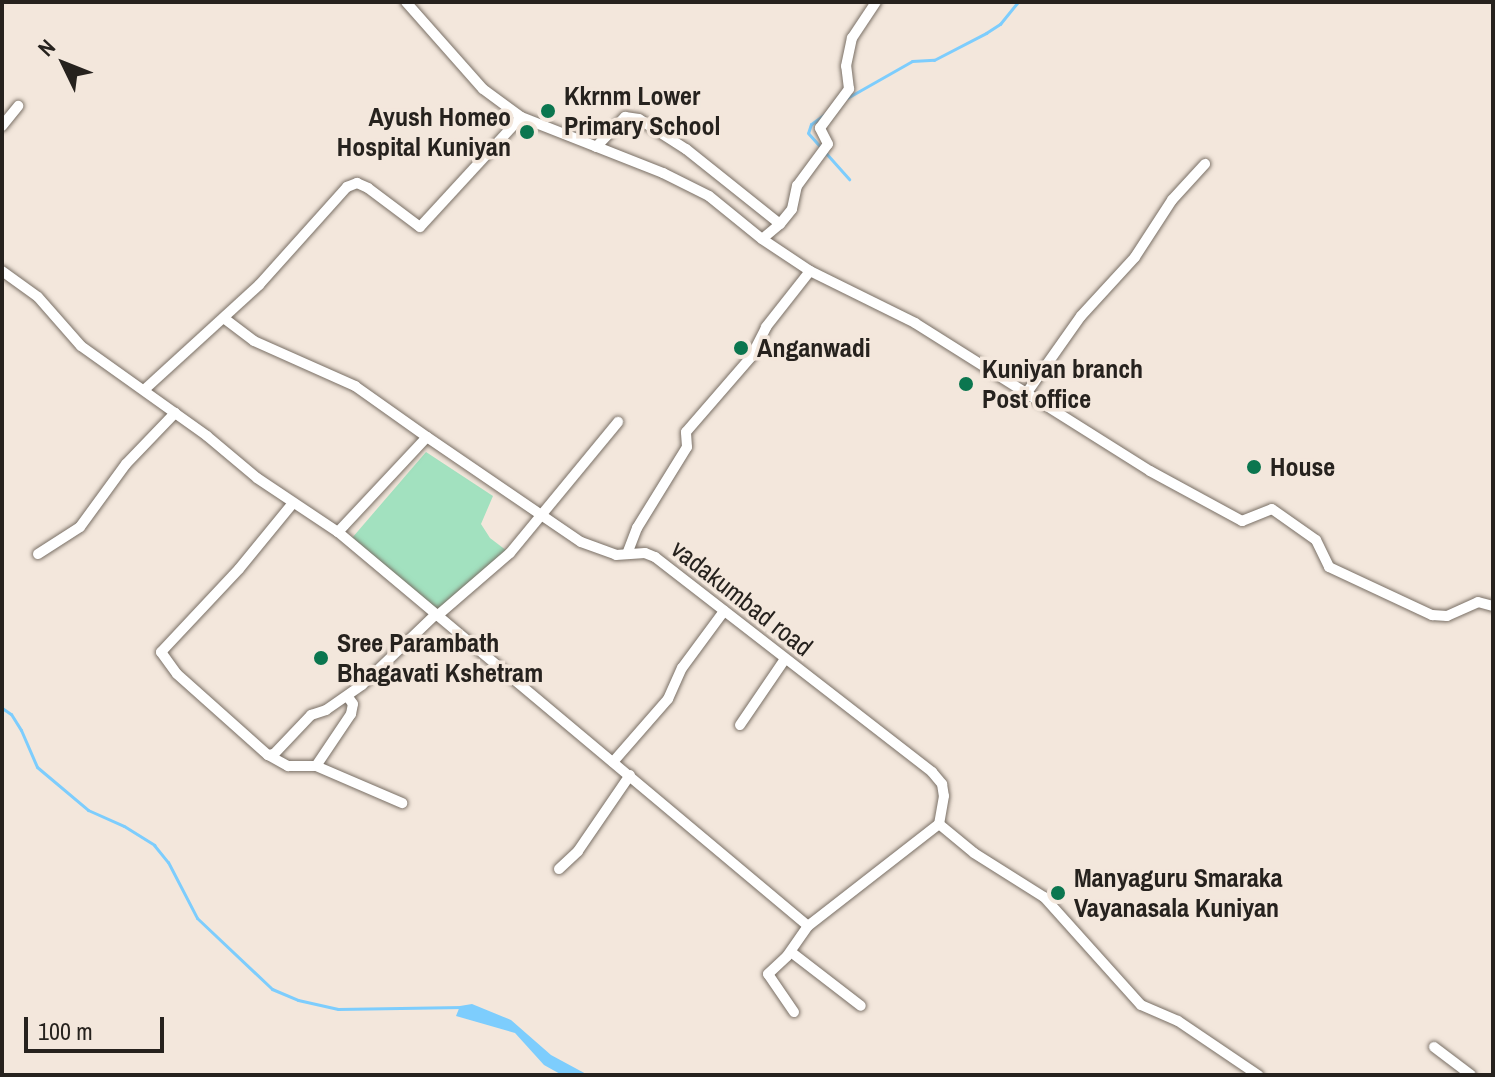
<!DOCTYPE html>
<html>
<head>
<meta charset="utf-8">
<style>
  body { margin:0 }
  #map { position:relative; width:1495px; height:1077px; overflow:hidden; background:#f3e7dc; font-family:"Archivo Narrow",sans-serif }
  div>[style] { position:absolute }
  .green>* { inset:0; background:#a2e1bf }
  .water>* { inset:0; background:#7dcdfd }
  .stream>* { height:3px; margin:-1.5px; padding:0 1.5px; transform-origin:1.5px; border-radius:1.5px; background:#7dcdfd }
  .roads { filter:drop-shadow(0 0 2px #796f65) drop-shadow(0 0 2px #796f65) }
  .minor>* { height:10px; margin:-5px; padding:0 5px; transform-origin:5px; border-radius:5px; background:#fff }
  .dots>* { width:22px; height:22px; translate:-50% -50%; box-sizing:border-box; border:4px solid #f3e7dc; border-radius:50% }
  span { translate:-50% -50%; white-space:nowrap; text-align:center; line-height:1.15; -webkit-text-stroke:7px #f3e7dc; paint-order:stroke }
  .poi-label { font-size:26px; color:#26221e; font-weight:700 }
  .left { translate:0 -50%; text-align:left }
  .right { translate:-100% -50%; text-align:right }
  .street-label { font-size:26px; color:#26221e }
  .frame { position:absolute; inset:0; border:4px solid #26221e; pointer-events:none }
  .north { position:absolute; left:24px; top:24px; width:80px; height:80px; -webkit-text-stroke:6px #f3e7dc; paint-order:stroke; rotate:313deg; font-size:22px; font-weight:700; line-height:32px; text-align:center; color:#26221e }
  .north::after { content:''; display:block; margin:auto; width:28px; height:36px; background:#26221e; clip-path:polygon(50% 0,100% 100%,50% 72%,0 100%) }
  .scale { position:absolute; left:24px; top:1017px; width:140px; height:36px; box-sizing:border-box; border:4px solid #26221e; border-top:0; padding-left:10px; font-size:24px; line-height:28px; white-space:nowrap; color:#26221e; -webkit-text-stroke:6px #f3e7dc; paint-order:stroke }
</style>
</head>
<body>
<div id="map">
  <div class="green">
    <i style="clip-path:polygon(426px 452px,493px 496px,481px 524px,490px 538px,507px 551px,439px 611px,352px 538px)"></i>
  </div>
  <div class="water">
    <i style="clip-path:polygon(472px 1004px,511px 1020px,551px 1055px,588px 1075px,562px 1075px,544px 1065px,515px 1033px,456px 1016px,460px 1006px)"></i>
  </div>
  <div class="stream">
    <i style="left:847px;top:98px;width:75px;rotate:-29.6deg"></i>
    <i style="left:912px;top:61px;width:22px;rotate:-3deg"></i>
    <i style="left:934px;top:60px;width:59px;rotate:-27.4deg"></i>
    <i style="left:986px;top:33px;width:17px;rotate:-33deg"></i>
    <i style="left:1000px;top:24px;width:28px;rotate:-51deg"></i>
    <i style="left:825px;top:114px;width:17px;rotate:144deg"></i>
    <i style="left:811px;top:124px;width:9px;rotate:108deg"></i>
    <i style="left:808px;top:133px;width:62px;rotate:48.3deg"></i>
    <i style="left:2px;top:708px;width:11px;rotate:34deg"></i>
    <i style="left:11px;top:714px;width:19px;rotate:58deg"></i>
    <i style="left:21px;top:730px;width:40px;rotate:66.6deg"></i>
    <i style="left:37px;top:767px;width:67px;rotate:40.1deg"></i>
    <i style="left:88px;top:810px;width:39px;rotate:24deg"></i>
    <i style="left:124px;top:826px;width:36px;rotate:32deg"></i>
    <i style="left:154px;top:845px;width:22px;rotate:51deg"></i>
    <i style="left:168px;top:862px;width:63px;rotate:62.6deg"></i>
    <i style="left:197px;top:918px;width:103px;rotate:43.4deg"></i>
    <i style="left:272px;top:989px;width:28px;rotate:23deg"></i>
    <i style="left:298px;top:1000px;width:41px;rotate:12.7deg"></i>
    <i style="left:338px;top:1009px;width:125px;rotate:-0.9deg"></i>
  </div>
  <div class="roads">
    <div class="minor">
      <i style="left:406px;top:2px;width:116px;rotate:48.5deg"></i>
      <i style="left:483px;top:89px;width:47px;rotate:36.4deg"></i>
      <i style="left:521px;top:117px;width:153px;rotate:21.5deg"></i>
      <i style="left:663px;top:173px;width:51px;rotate:26.6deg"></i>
      <i style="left:709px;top:196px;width:68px;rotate:39.1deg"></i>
      <i style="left:762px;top:239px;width:58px;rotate:33.7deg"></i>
      <i style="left:810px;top:271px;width:117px;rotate:26.3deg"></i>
      <i style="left:915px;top:323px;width:278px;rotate:32.2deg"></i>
      <i style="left:1150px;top:471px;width:105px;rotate:28.5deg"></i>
      <i style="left:1242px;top:521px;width:32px;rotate:-22deg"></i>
      <i style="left:1272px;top:509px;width:54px;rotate:35.2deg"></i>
      <i style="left:1316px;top:540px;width:30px;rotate:64deg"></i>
      <i style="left:1329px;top:567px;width:114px;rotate:25deg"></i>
      <i style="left:1432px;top:615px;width:15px;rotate:4deg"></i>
      <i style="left:1447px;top:616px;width:34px;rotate:-24deg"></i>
      <i style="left:1478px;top:602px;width:16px;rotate:15deg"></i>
      <i style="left:2px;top:126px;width:26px;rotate:-51deg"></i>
      <i style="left:596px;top:147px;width:42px;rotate:-46deg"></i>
      <i style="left:625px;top:117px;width:14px;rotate:8deg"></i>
      <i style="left:639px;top:119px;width:56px;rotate:32.6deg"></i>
      <i style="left:686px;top:149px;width:120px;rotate:38.6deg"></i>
      <i style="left:780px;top:224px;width:23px;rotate:140deg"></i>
      <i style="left:780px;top:224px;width:19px;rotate:-51deg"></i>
      <i style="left:792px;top:209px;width:24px;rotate:-78deg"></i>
      <i style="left:797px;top:186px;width:52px;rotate:-53.6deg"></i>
      <i style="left:828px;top:144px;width:18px;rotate:-117deg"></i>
      <i style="left:820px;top:128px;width:49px;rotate:-53.4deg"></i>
      <i style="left:849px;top:89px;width:23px;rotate:-97deg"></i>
      <i style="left:846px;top:66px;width:29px;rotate:-78deg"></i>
      <i style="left:852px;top:38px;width:43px;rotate:-56.3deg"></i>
      <i style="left:2px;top:271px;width:44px;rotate:35.8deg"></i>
      <i style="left:38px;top:297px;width:65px;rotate:48.7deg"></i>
      <i style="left:81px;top:346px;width:155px;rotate:35.5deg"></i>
      <i style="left:207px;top:436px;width:65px;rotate:40deg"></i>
      <i style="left:257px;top:478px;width:97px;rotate:33.7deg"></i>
      <i style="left:338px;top:532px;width:130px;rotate:-46.9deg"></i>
      <i style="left:427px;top:437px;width:186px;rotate:34.3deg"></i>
      <i style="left:581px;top:542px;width:37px;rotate:20deg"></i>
      <i style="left:616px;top:555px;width:29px;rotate:-4deg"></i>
      <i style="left:645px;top:553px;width:11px;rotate:22deg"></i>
      <i style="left:655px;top:557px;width:351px;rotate:37.8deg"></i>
      <i style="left:932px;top:772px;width:16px;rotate:50deg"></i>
      <i style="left:942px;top:784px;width:12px;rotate:81deg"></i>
      <i style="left:944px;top:796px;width:28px;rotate:100deg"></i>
      <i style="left:939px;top:824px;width:45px;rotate:39.6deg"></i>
      <i style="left:974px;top:853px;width:83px;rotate:32.2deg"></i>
      <i style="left:1044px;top:897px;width:145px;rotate:48.1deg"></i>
      <i style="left:1141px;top:1005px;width:40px;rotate:23.4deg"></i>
      <i style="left:1178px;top:1021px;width:97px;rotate:34deg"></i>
      <i style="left:225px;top:319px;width:36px;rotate:37deg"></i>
      <i style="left:254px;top:341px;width:111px;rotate:24deg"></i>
      <i style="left:355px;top:386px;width:88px;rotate:35.3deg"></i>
      <i style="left:144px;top:390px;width:156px;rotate:-42.4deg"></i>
      <i style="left:259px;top:285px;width:132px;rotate:-48.1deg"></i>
      <i style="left:347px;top:187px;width:11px;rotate:-22deg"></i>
      <i style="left:357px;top:183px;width:12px;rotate:24deg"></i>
      <i style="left:368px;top:188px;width:65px;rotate:36.9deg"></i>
      <i style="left:420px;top:227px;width:149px;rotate:-47.4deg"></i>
      <i style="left:1028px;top:391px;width:92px;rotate:-54.8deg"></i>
      <i style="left:1081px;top:316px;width:80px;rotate:-47.5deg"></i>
      <i style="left:1135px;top:257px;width:68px;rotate:-57deg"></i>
      <i style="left:1172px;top:200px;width:49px;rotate:-47.5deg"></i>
      <i style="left:293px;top:503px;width:85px;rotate:129.3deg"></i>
      <i style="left:239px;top:569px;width:114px;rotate:133.2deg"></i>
      <i style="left:161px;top:652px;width:27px;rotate:54deg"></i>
      <i style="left:177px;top:674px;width:122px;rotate:41.7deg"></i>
      <i style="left:268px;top:755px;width:6px;rotate:-9deg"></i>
      <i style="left:274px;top:754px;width:54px;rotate:-46.5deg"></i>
      <i style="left:311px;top:715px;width:16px;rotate:-18deg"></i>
      <i style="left:326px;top:710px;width:44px;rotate:-34.8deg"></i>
      <i style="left:362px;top:685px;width:101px;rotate:-43.8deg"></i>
      <i style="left:338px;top:532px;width:613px;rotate:39.97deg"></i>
      <i style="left:808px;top:926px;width:166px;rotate:-37.9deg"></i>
      <i style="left:38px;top:554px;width:50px;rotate:-32.7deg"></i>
      <i style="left:80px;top:527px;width:78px;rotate:-53.9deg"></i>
      <i style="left:126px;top:464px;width:71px;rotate:-46.1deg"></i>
      <i style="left:627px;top:554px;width:28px;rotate:-69deg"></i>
      <i style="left:637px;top:528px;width:95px;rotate:-58.3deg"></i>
      <i style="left:687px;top:447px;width:15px;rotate:-94deg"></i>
      <i style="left:686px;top:432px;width:99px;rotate:-49.1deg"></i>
      <i style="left:751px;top:357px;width:34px;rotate:-63deg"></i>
      <i style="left:766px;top:327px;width:71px;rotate:-51.8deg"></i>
      <i style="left:437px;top:616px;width:96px;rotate:-40.8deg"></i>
      <i style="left:510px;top:553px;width:170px;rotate:-50.5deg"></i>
      <i style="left:740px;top:725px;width:80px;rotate:-55.7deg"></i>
      <i style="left:268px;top:755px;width:23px;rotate:29deg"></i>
      <i style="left:288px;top:766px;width:28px"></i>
      <i style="left:316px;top:766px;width:63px;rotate:-56.1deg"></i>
      <i style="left:351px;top:714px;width:10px;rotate:-79deg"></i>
      <i style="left:353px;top:704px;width:9px;rotate:-126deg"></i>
      <i style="left:613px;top:762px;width:84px;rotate:-48.9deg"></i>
      <i style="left:668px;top:699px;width:34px;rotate:-66deg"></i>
      <i style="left:682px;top:668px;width:71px;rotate:-53.6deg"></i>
      <i style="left:316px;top:766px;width:94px;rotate:23.3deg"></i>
      <i style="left:559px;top:869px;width:26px;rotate:-43deg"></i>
      <i style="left:578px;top:851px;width:92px;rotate:-55.6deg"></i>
      <i style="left:791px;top:952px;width:88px;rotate:37.6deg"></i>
      <i style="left:794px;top:1012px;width:46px;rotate:-124.4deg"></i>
      <i style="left:768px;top:974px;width:26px;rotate:-43deg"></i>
      <i style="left:787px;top:956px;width:37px;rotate:-55deg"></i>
      <i style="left:1434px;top:1047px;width:46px;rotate:37.1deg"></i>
    </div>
  </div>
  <div class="dots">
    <i style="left:548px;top:111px;background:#0b764f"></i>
    <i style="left:527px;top:132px;background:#0b764f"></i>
    <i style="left:741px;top:348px;background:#0b764f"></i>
    <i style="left:966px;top:384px;background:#0b764f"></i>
    <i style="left:1254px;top:467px;background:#0b764f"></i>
    <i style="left:321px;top:658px;background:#0b764f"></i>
    <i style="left:1058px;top:893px;background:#0b764f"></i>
  </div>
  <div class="poi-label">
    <span class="left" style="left:564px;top:111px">Kkrnm Lower<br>Primary School</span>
    <span class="right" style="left:511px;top:132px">Ayush Homeo<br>Hospital Kuniyan</span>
    <span class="left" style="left:757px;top:348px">Anganwadi</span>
    <span class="left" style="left:982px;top:384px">Kuniyan branch<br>Post office</span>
    <span class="left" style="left:1270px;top:467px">House</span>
    <span class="left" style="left:337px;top:658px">Sree Parambath<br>Bhagavati Kshetram</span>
    <span class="left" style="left:1074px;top:893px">Manyaguru Smaraka<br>Vayanasala Kuniyan</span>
  </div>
  <div class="street-label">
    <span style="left:742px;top:598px;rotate:38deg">vadakumbad road</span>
  </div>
  <div class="frame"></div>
  <div class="north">N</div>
  <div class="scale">100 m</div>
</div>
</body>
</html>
